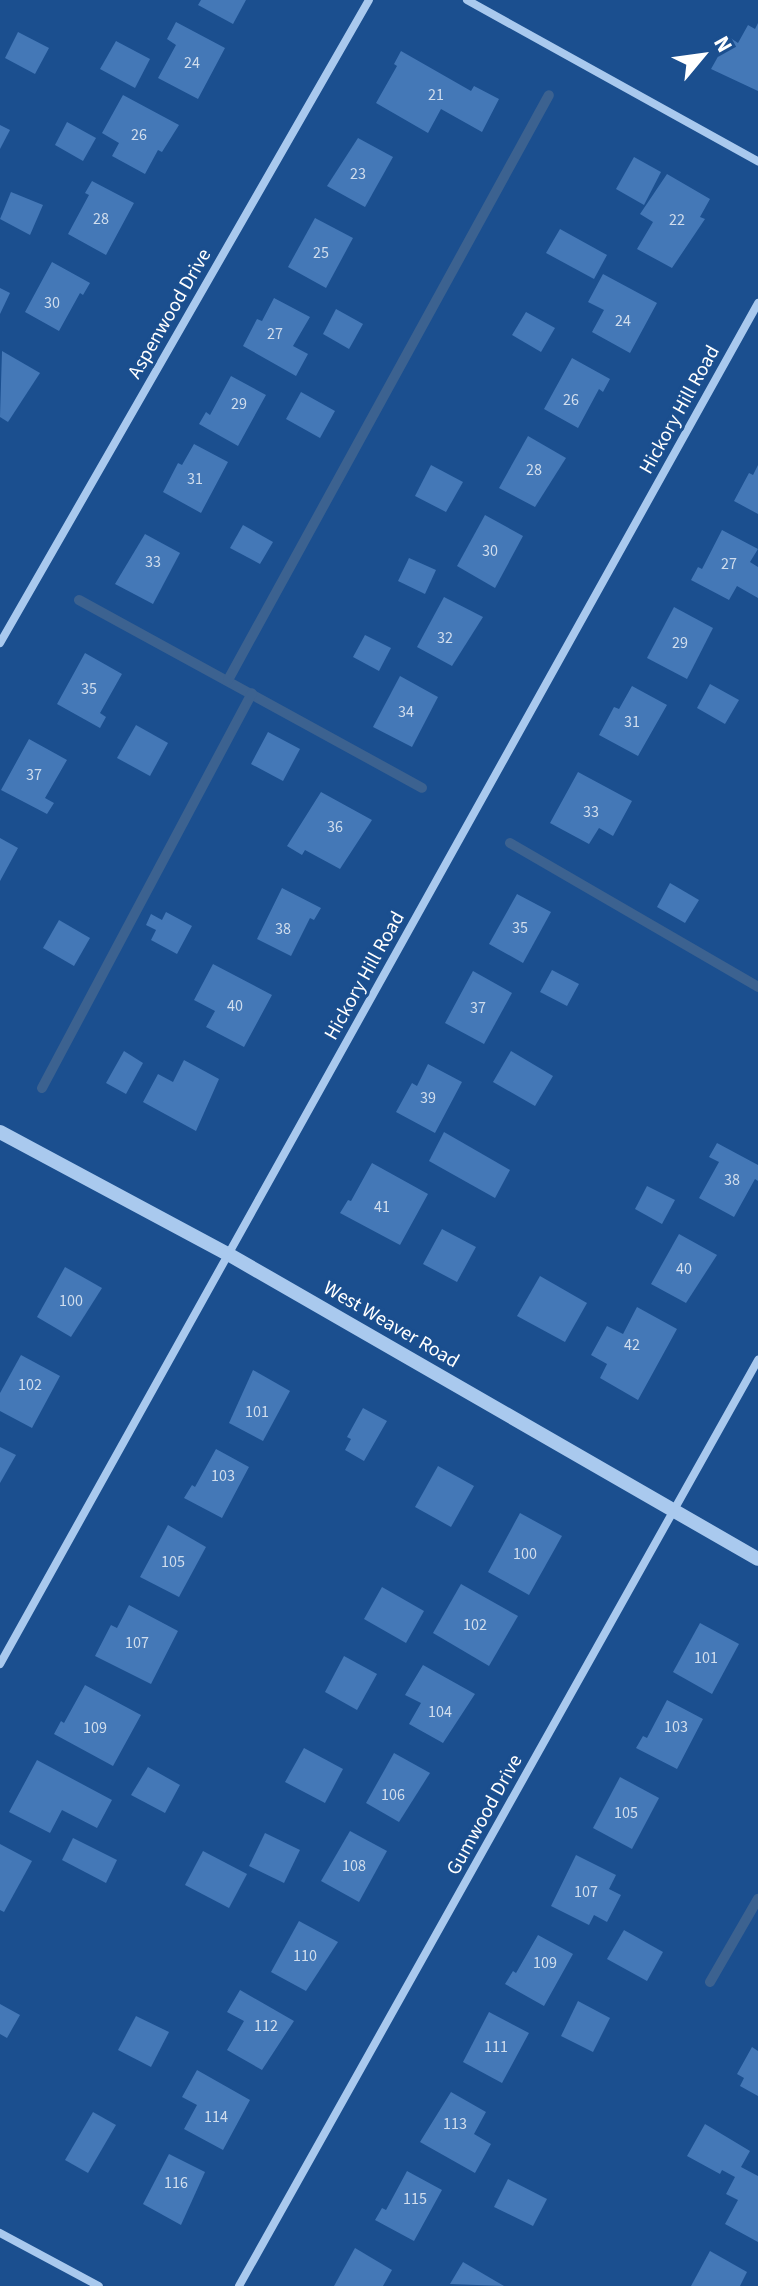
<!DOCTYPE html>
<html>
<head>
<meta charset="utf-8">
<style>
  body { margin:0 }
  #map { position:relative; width:758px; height:2286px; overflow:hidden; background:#1b4f8f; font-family:"Source Sans 3",sans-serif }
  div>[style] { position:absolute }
  .stream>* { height:10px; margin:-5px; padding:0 5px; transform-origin:5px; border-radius:5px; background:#3c6290 }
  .building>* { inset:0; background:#4478b7 }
  .minor>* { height:8px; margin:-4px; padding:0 4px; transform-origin:4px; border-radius:4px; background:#a9c9ee }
  .tertiary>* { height:14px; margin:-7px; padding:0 7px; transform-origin:7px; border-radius:7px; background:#a9c9ee }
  span { translate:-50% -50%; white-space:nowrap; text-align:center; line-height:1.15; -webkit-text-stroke:6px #1b4f8f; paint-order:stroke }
  .number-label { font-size:16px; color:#d0dded }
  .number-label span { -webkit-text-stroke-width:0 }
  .street-label { font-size:20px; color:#fff }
  .north { position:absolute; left:662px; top:16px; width:80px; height:80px; -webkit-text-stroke:6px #1b4f8f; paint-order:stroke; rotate:61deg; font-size:22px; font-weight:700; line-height:32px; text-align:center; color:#fff }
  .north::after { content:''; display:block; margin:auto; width:28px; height:36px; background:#fff; clip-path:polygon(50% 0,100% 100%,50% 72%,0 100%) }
</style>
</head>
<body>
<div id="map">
  <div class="stream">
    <i style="left:79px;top:600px;width:391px;rotate:28.7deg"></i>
    <i style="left:228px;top:680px;width:667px;rotate:-61.25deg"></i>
    <i style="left:510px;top:843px;width:287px;rotate:30.1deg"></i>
    <i style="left:42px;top:1088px;width:447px;rotate:-62deg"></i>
    <i style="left:710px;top:1982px;width:96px;rotate:-60deg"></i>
  </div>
  <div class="building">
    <i style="clip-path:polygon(201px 0,246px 0,233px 24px,198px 5px)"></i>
    <i style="clip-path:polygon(176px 22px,225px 48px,198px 99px,158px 78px,176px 45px,167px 39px)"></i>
    <i style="clip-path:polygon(758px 23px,758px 91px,711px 69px,729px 37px,738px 43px,748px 25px,755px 29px)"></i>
    <i style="clip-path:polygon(18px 32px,49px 48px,35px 74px,5px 58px)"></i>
    <i style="clip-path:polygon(116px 41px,150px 59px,135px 88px,100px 69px)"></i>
    <i style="clip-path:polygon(401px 51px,471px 91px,474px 86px,499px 99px,482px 132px,441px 109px,428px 133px,376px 103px,397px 66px,394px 64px)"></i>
    <i style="clip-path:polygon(123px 95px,179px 125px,162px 152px,158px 150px,145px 174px,112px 156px,119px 143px,102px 133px)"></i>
    <i style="clip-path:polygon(67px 122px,96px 138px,83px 161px,55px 145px)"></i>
    <i style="clip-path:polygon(0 125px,10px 130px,0 149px)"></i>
    <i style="clip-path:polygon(358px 138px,393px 157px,365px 207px,327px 186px)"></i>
    <i style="clip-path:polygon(634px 157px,661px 172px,644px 205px,616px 189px)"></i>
    <i style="clip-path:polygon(667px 174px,710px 199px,700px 217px,705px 219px,672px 268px,637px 249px,653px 222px,640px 214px)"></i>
    <i style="clip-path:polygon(92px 181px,134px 203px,106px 255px,68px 234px,89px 195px,85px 193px)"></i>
    <i style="clip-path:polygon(11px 192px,43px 205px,30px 235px,0 219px)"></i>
    <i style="clip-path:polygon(315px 218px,353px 238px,326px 288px,288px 267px)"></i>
    <i style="clip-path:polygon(560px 229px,607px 255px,594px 279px,546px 253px)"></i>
    <i style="clip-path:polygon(52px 262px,90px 283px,83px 295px,80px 293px,59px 331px,25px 312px)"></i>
    <i style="clip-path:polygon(603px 274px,657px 303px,630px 353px,592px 332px,604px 310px,588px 302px)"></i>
    <i style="clip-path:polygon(0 288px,10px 293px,0 314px)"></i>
    <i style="clip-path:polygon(274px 298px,310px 317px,293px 346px,308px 354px,296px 376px,243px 346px,257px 319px,262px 321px)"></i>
    <i style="clip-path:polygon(336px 309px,363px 324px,349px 349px,323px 334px)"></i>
    <i style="clip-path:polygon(526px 312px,555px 328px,541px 352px,512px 335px)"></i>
    <i style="clip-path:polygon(2px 351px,40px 373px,8px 422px,0 417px)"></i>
    <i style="clip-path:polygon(572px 358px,610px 379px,603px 392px,599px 389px,578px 428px,544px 409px)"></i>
    <i style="clip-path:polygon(231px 376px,266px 395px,238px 446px,199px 424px,206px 412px,210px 415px)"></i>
    <i style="clip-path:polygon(301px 392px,335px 411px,320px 438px,286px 419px)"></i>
    <i style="clip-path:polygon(528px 436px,566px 458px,535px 507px,499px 488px)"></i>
    <i style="clip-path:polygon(194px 444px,228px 462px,201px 513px,163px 492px,178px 463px,182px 465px)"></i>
    <i style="clip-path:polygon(431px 465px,463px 482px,446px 512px,415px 496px)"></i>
    <i style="clip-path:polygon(758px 465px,758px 514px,734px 501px,749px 473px,753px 475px)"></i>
    <i style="clip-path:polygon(485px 515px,523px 536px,495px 588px,457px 566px)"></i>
    <i style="clip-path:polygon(243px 525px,273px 542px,260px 564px,230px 548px)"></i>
    <i style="clip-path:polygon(722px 530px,758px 549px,750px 562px,758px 567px,758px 598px,737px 586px,729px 600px,691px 580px,698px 567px,702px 569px)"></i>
    <i style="clip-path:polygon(145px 534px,180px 553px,153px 604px,115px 584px)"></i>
    <i style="clip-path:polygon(409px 558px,436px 570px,425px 594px,398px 581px)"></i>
    <i style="clip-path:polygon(444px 597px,483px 617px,452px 666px,417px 647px)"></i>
    <i style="clip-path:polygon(674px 607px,713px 628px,687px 679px,647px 658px)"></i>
    <i style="clip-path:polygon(365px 635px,391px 648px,379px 671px,353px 657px)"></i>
    <i style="clip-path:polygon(85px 653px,122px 674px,100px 713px,106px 717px,100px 728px,57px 704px)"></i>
    <i style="clip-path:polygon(400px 676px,438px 697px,412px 747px,373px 727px)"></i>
    <i style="clip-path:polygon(710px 684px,739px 700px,725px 724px,697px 708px)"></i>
    <i style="clip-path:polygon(632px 686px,667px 705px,638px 756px,599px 735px,614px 707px,619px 709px)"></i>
    <i style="clip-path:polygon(136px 725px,168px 743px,150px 776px,117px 758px)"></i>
    <i style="clip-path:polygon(268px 732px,300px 749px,283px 781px,251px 764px)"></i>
    <i style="clip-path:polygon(29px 739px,67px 760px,45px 798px,54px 803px,47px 814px,1px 790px)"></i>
    <i style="clip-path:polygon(578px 772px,632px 801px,613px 836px,599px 828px,589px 844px,550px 823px)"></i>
    <i style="clip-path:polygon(321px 792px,372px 820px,340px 869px,305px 850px,302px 855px,287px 846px)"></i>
    <i style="clip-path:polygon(0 838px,18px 848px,0 881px)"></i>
    <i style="clip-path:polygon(670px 883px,699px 900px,685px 923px,657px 907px)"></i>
    <i style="clip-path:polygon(282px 888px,321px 908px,314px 920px,310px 918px,291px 956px,257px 939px)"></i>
    <i style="clip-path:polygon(517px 894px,551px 912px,523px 963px,489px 944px)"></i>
    <i style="clip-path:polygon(166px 912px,192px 926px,177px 954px,151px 940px,156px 930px,146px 925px,151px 914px,162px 920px)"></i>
    <i style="clip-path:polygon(59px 920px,90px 938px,74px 966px,43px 948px)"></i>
    <i style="clip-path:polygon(213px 964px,272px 995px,244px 1047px,206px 1027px,215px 1011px,194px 1000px)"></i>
    <i style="clip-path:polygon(552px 970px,579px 984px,567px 1006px,540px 992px)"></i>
    <i style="clip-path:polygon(473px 971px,512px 993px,484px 1044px,445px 1023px)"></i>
    <i style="clip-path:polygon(124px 1051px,143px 1063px,126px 1094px,106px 1083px)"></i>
    <i style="clip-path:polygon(511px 1051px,553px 1076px,535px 1106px,493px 1082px)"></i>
    <i style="clip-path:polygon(184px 1060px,219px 1079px,196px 1131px,143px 1102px,158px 1074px,173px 1082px)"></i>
    <i style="clip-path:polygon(428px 1064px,462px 1082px,435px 1133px,396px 1112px,412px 1083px,417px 1086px)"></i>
    <i style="clip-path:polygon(444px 1132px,510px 1170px,495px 1198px,429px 1161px)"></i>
    <i style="clip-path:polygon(717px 1143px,758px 1165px,758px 1181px,755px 1179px,734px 1217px,699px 1198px,719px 1162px,709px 1157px)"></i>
    <i style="clip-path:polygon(372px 1163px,428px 1194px,400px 1245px,340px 1213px,348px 1200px,351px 1201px)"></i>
    <i style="clip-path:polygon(647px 1186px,675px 1200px,662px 1224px,635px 1209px)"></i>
    <i style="clip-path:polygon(442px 1229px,476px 1247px,457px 1282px,423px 1264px)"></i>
    <i style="clip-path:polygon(679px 1234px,717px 1255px,686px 1303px,651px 1284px)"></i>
    <i style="clip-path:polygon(65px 1267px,102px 1288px,71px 1337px,37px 1317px)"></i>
    <i style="clip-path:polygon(540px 1276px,587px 1303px,565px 1342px,517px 1316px)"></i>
    <i style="clip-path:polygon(637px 1307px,677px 1329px,638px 1400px,600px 1378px,607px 1364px,591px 1355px,607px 1326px,623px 1334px)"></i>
    <i style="clip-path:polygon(21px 1355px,60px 1376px,32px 1428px,0 1411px,0 1393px)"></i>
    <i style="clip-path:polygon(253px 1370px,290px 1391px,263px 1441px,229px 1423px)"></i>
    <i style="clip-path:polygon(363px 1408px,387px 1421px,364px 1461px,345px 1450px,351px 1439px,347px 1437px)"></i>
    <i style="clip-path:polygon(0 1447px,16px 1455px,0 1483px)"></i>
    <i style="clip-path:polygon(216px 1449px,249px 1467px,222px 1518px,184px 1498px,192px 1485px,195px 1487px)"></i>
    <i style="clip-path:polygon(438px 1466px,474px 1486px,451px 1527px,415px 1507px)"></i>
    <i style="clip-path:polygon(520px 1513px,562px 1536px,529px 1595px,488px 1572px)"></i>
    <i style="clip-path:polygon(168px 1525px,206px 1547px,179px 1597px,140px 1577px)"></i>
    <i style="clip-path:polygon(461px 1584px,518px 1616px,489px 1666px,433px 1633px)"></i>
    <i style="clip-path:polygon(382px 1587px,424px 1611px,406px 1643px,364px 1619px)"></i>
    <i style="clip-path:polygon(129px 1605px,178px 1631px,151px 1684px,95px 1656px,111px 1625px,117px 1628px)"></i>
    <i style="clip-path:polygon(700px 1623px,739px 1644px,712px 1694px,673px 1672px)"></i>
    <i style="clip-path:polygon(344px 1656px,377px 1674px,357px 1710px,325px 1692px)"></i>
    <i style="clip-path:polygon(423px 1665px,475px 1694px,443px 1743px,409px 1724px,421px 1703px,405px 1695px)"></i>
    <i style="clip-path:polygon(85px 1685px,141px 1715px,113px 1766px,54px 1734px,61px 1721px,64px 1723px)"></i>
    <i style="clip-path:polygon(667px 1700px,703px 1719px,677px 1769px,636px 1748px,643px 1736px,647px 1738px)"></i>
    <i style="clip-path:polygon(304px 1748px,343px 1769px,325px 1803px,285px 1782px)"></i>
    <i style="clip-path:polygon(394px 1753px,430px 1773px,399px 1822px,366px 1803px)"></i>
    <i style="clip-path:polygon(37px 1760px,112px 1800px,97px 1828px,62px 1810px,50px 1833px,9px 1812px)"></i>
    <i style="clip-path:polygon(148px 1767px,180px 1785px,165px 1813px,131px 1795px)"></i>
    <i style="clip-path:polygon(620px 1777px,659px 1798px,632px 1849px,593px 1828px)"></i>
    <i style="clip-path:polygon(350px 1831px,387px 1851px,359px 1902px,321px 1881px)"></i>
    <i style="clip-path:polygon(265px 1833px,300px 1850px,284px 1883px,249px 1866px)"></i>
    <i style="clip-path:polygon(73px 1838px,117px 1860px,106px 1883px,62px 1860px)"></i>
    <i style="clip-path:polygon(0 1844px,32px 1861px,4px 1912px,0 1910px)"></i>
    <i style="clip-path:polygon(203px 1851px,247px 1874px,229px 1908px,185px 1885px)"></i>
    <i style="clip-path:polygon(576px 1855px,616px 1875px,609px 1889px,621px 1895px,607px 1922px,594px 1915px,589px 1925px,551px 1906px)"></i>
    <i style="clip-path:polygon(299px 1921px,338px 1942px,306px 1991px,271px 1972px)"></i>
    <i style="clip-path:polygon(624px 1930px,663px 1952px,647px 1981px,607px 1959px)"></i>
    <i style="clip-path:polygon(538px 1935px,573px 1954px,544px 2006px,505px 1984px,513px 1971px,516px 1973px)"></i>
    <i style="clip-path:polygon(240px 1990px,294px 2021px,262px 2070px,227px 2050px,244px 2021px,227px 2012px)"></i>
    <i style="clip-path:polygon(578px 2001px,610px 2018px,593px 2052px,561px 2036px)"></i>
    <i style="clip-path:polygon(0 2004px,20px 2015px,7px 2038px,0 2034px)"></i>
    <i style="clip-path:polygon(489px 2012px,529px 2033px,502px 2083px,463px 2062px)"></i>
    <i style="clip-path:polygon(136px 2016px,169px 2032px,151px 2067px,118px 2050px)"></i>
    <i style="clip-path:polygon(752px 2047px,758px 2051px,758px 2096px,740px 2086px,744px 2078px,737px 2074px)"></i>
    <i style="clip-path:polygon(197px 2070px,250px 2100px,223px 2150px,184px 2129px,197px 2105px,182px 2097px)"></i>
    <i style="clip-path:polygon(451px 2092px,486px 2112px,474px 2134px,491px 2144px,475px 2173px,420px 2142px)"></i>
    <i style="clip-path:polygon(93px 2112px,116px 2125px,88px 2173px,65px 2160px)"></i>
    <i style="clip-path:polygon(705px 2124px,750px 2151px,741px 2167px,758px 2176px,758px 2242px,725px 2224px,738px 2200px,726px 2194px,735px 2177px,722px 2170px,720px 2174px,687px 2156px)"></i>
    <i style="clip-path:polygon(169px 2154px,205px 2172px,181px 2225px,143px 2204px)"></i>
    <i style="clip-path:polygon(407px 2171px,442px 2190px,414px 2241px,375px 2220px,382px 2208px,386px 2210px)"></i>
    <i style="clip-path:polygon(508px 2179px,547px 2199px,533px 2226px,494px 2207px)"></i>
    <i style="clip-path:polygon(355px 2248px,392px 2270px,383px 2286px,334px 2286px)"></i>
    <i style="clip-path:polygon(710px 2251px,747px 2272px,740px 2286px,691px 2286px)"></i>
    <i style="clip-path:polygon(463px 2262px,504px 2286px,450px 2284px)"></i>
  </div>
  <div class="minor">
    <i style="left:467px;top:0;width:333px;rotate:29deg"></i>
    <i style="left:0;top:643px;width:741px;rotate:-60.15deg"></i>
    <i style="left:0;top:1664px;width:1558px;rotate:-60.88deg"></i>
    <i style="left:0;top:2233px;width:112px;rotate:28.2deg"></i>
    <i style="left:239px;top:2286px;width:1062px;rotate:-60.73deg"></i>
  </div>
  <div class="tertiary">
    <i style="left:0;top:1132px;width:259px;rotate:28.2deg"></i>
    <i style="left:228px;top:1254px;width:611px;rotate:29.92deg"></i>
  </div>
  <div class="number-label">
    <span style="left:192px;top:63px">24</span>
    <span style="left:436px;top:95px">21</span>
    <span style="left:139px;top:135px">26</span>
    <span style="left:358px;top:174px">23</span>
    <span style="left:101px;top:219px">28</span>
    <span style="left:677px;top:220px">22</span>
    <span style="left:321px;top:253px">25</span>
    <span style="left:52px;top:303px">30</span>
    <span style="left:623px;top:321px">24</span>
    <span style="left:275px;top:334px">27</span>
    <span style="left:571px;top:400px">26</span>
    <span style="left:239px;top:404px">29</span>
    <span style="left:534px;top:470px">28</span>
    <span style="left:195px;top:479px">31</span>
    <span style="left:490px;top:551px">30</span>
    <span style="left:153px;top:562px">33</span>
    <span style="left:729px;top:564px">27</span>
    <span style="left:445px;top:638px">32</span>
    <span style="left:680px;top:643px">29</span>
    <span style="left:89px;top:689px">35</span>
    <span style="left:406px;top:712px">34</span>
    <span style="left:632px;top:722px">31</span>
    <span style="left:34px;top:775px">37</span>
    <span style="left:591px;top:812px">33</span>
    <span style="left:335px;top:827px">36</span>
    <span style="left:520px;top:928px">35</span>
    <span style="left:283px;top:929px">38</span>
    <span style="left:235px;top:1006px">40</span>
    <span style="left:478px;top:1008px">37</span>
    <span style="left:428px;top:1098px">39</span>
    <span style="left:732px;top:1180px">38</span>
    <span style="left:382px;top:1207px">41</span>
    <span style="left:684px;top:1269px">40</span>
    <span style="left:71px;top:1301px">100</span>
    <span style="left:632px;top:1345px">42</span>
    <span style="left:30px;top:1385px">102</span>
    <span style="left:257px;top:1412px">101</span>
    <span style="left:223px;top:1476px">103</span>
    <span style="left:525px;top:1554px">100</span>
    <span style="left:173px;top:1562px">105</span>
    <span style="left:475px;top:1625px">102</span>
    <span style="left:137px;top:1643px">107</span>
    <span style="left:706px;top:1658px">101</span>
    <span style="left:440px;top:1712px">104</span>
    <span style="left:676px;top:1727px">103</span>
    <span style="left:95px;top:1728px">109</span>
    <span style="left:393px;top:1795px">106</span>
    <span style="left:626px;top:1813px">105</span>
    <span style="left:354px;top:1866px">108</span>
    <span style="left:586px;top:1892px">107</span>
    <span style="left:305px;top:1956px">110</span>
    <span style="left:545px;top:1963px">109</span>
    <span style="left:266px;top:2026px">112</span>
    <span style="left:496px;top:2047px">111</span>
    <span style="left:216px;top:2117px">114</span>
    <span style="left:455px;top:2124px">113</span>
    <span style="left:176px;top:2183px">116</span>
    <span style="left:415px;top:2199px">115</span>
  </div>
  <div class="street-label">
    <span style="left:170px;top:314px;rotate:-60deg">Aspenwood Drive</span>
    <span style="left:680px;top:410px;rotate:-61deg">Hickory Hill Road</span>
    <span style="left:365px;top:976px;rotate:-61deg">Hickory Hill Road</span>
    <span style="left:391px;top:1325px;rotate:30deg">West Weaver Road</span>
    <span style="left:485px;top:1815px;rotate:-61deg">Gumwood Drive</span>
  </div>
  <div class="north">N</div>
</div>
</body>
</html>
